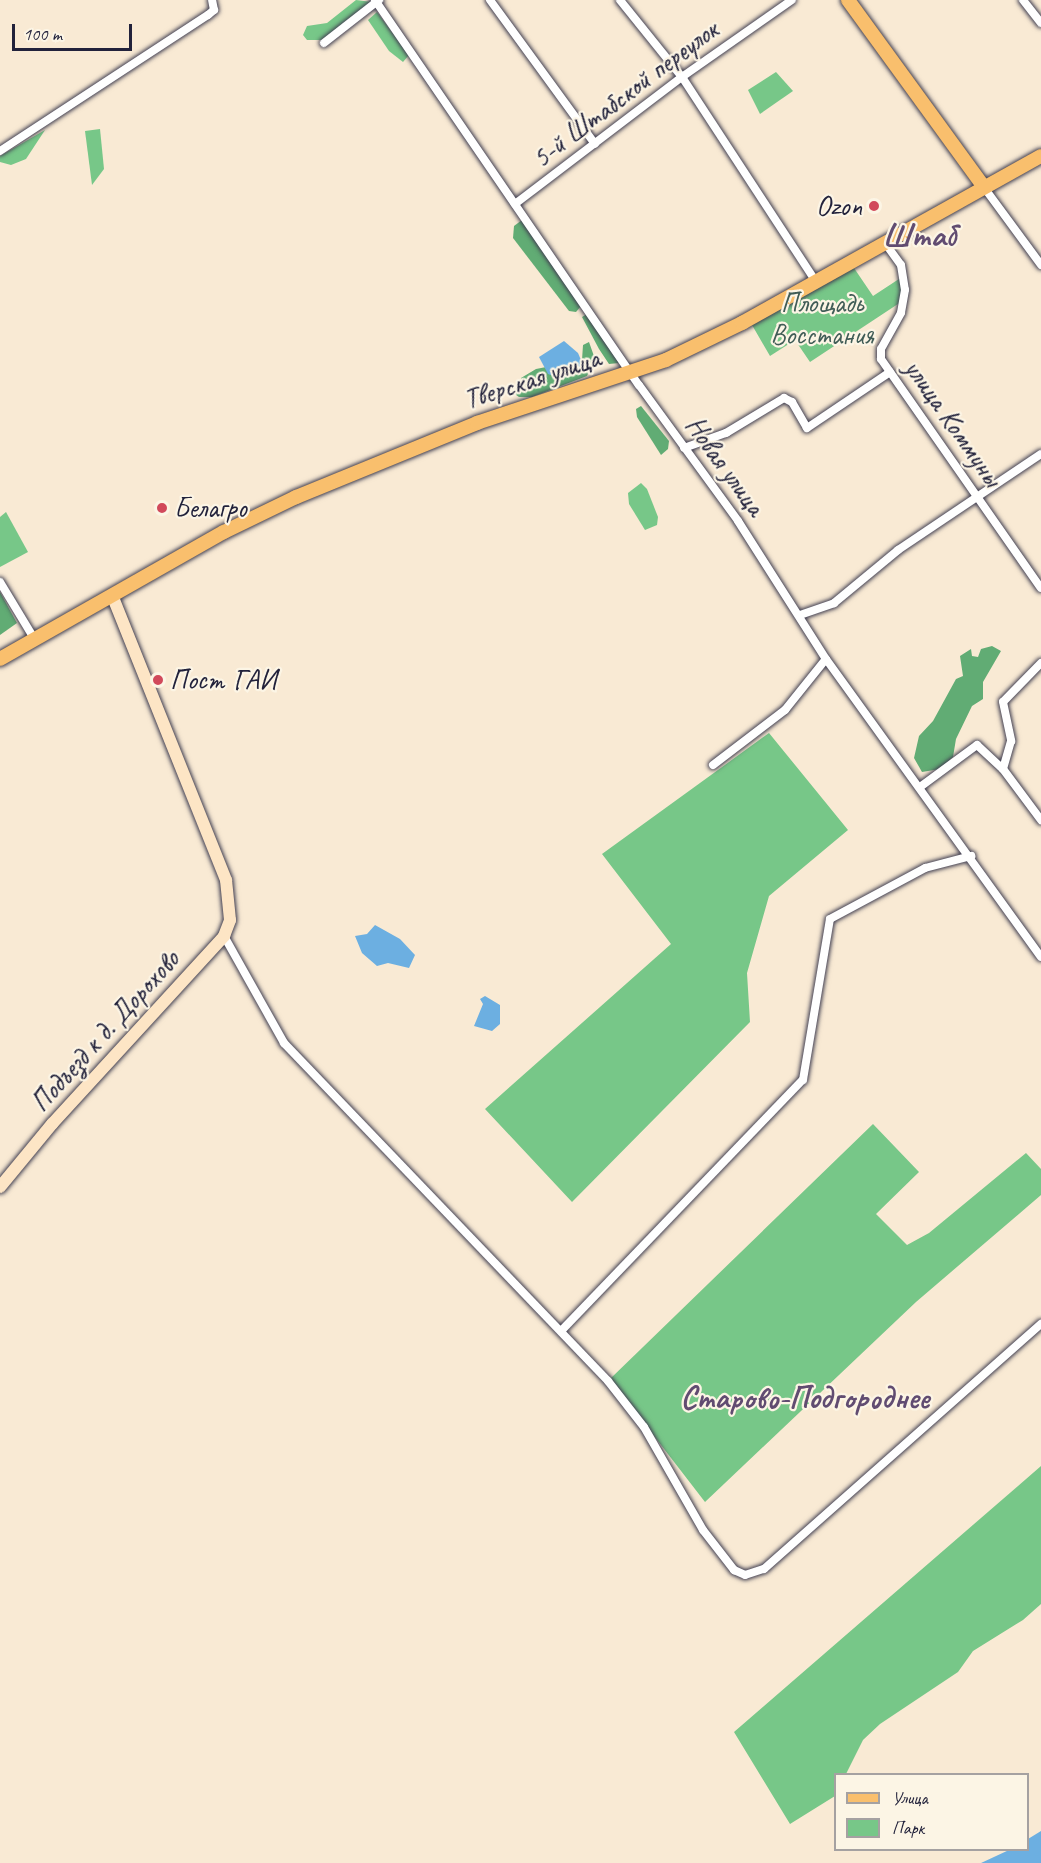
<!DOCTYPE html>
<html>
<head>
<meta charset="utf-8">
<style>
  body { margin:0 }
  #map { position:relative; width:1041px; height:1863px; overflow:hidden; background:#f9ead4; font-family:Caveat,sans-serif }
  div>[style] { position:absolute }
  .green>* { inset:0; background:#77c788 }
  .forest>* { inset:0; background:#61ac74 }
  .water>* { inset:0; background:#6cafe1 }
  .roads { filter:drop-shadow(0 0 2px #424052) drop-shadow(0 0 2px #424052) }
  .street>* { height:8px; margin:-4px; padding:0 4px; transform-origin:4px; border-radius:4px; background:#fff }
  .secondary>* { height:12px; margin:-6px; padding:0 6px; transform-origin:6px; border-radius:6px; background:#fde5c5 }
  .primary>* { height:14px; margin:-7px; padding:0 7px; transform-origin:7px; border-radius:7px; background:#f9bf6d }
  .dots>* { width:16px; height:16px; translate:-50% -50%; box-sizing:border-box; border:3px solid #fcf5e5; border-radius:50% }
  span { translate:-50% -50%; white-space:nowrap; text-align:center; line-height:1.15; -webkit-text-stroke:4.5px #fcf5e5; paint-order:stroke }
  .street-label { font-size:28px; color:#22223b }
  .poi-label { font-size:28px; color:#22223b }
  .right { translate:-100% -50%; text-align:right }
  .left { translate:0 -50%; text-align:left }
  .park-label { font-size:28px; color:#405c56 }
  .quarter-label { font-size:32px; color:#614c71; font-weight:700 }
  .district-label { font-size:34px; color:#614c71; font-weight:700 }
  .legend { position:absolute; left:834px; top:1773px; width:195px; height:78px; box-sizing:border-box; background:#fcf5e5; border:2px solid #a5a1a1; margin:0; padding:8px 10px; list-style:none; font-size:18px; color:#22223b }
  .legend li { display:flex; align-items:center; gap:12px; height:30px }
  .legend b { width:30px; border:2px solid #a5a1a1 }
  .scale { position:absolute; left:12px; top:24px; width:120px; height:27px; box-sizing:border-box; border:3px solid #22223b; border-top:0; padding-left:8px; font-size:18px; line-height:21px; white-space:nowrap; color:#22223b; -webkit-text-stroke:4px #fcf5e5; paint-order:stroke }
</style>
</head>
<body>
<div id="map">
  <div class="green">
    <i style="clip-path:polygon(356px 0,372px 2px,325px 40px,307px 40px,303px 35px,307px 26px,327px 23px)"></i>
    <i style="clip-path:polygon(377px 12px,409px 55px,403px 62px,389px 51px,368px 20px)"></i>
    <i style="clip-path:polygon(776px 72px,793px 91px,760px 114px,748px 90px)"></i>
    <i style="clip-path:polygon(100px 129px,104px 169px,92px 185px,85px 131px)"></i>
    <i style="clip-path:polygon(45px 130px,26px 159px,11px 165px,0 162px,0 156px)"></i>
    <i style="clip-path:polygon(854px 268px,873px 296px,902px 277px,901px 302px,810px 362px,795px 340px,770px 356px,752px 325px)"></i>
    <i style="clip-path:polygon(641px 483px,647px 489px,658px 517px,657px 525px,645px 530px,629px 504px,628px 493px)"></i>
    <i style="clip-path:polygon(6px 512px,28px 552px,0 567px,0 517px)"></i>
    <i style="clip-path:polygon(769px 733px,848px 830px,769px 896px,747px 973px,750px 1022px,572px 1202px,485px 1109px,671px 944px,602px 854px)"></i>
    <i style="clip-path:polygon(873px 1124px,919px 1172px,876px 1214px,907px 1245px,929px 1233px,1026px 1153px,1041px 1169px,1041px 1195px,916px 1302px,705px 1502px,610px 1379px)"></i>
    <i style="clip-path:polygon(1041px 1466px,1041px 1604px,1023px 1620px,973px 1651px,958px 1672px,880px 1724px,863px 1740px,846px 1774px,836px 1774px,835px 1796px,790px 1824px,734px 1732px)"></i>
  </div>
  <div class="forest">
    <i style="clip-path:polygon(522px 220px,581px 306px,576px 312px,569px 311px,513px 238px,514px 226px)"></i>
    <i style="clip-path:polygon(587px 314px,617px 360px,619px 363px,609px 364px,599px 349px,582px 317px)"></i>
    <i style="clip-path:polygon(589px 342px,595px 359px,587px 376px,532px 397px,519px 397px,510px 391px,526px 388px,521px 378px,536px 369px,582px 360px,583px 345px)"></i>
    <i style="clip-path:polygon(641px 406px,669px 441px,668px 449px,661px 455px,637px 417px,636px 409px)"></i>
    <i style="clip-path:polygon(0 592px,17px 623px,0 635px)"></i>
    <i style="clip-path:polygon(992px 646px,1001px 651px,983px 682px,983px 699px,972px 706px,956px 739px,953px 757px,940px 769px,922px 772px,914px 758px,919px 736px,933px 721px,956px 679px,963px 676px,960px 656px,971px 649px,972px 656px,978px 657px,981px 649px)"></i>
  </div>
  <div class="water">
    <i style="clip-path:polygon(564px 341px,578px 353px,584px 367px,562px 379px,548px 374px,539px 357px)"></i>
    <i style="clip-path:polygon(375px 925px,400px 939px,415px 955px,409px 968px,388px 963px,377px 966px,362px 953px,355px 936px,367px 934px)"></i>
    <i style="clip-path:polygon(485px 996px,500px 1005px,500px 1024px,492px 1031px,474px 1026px,483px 1004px,480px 999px)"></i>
    <i style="clip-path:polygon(1041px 1831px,1041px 1863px,981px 1863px,1009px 1850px,1028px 1850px,1028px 1839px)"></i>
  </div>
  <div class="roads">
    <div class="street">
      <i style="left:375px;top:0;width:467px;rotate:55.6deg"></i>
      <i style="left:639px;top:385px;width:168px;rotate:53.9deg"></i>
      <i style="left:738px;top:521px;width:164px;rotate:57.5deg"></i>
      <i style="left:826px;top:659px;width:367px;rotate:54.2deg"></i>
      <i style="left:490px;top:0;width:178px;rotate:53.9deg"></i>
      <i style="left:620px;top:0;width:99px;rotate:51.2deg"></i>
      <i style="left:682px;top:77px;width:245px;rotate:56.8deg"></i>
      <i style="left:1023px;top:0;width:29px;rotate:52deg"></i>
      <i style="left:324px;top:43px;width:70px;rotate:-38deg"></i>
      <i style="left:0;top:151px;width:249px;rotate:-33.2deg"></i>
      <i style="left:208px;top:15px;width:8px;rotate:-40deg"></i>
      <i style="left:214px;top:10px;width:10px;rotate:-101deg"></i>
      <i style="left:983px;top:186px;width:98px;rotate:53.7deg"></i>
      <i style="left:515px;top:204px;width:210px;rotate:-37.3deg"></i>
      <i style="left:682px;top:77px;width:134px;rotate:-35deg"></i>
      <i style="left:885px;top:243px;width:27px;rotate:54deg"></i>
      <i style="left:901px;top:265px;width:25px;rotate:81deg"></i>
      <i style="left:905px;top:290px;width:23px;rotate:100deg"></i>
      <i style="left:901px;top:313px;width:41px;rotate:119.1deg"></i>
      <i style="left:881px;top:349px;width:10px;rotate:90deg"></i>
      <i style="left:881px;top:359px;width:279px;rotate:55.1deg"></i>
      <i style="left:684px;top:448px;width:45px;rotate:-19.7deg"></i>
      <i style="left:726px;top:433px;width:68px;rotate:-31.1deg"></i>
      <i style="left:784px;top:398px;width:9px;rotate:27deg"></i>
      <i style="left:792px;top:402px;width:30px;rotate:60deg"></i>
      <i style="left:807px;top:428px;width:100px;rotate:-34deg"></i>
      <i style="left:0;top:582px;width:68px;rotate:58.9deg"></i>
      <i style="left:800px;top:615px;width:36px;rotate:-19deg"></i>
      <i style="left:834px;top:603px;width:83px;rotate:-39.6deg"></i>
      <i style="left:898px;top:550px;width:172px;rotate:-33.9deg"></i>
      <i style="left:1041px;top:663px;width:54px;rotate:134.3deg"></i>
      <i style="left:1003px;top:702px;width:40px;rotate:78deg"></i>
      <i style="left:1011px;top:741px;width:29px;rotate:106deg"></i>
      <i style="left:1003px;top:769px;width:64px;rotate:53.3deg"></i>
      <i style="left:713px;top:765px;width:91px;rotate:-37.4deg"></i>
      <i style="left:785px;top:710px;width:65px;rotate:-51.2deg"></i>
      <i style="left:920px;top:787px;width:71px;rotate:-36.4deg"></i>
      <i style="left:977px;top:745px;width:35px;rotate:43deg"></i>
      <i style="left:224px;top:936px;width:123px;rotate:60.7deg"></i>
      <i style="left:284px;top:1043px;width:468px;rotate:46.2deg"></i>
      <i style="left:608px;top:1381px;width:58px;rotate:52deg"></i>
      <i style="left:644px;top:1427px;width:119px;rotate:60.2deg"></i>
      <i style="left:703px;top:1530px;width:51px;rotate:52.2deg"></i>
      <i style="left:734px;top:1570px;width:12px;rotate:24deg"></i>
      <i style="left:745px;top:1575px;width:20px;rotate:-18deg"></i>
      <i style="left:764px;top:1569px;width:370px;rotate:-41.5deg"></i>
      <i style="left:562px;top:1330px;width:347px;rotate:-46.1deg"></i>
      <i style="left:803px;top:1080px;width:163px;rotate:-80.5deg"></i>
      <i style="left:830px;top:919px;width:108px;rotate:-28.2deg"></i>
      <i style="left:925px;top:868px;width:48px;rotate:-14.6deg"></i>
    </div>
    <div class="secondary">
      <i style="left:0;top:1187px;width:82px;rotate:-50.5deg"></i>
      <i style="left:52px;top:1124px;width:255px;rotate:-47.5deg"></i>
      <i style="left:224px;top:936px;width:17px;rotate:-69deg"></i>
      <i style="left:230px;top:920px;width:40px;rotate:-95.7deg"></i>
      <i style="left:226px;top:880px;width:305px;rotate:-111.8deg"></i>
    </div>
    <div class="primary">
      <i style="left:848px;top:0;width:230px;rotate:54deg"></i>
      <i style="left:0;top:659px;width:257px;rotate:-29.6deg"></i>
      <i style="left:224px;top:532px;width:80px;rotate:-25.9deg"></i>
      <i style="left:296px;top:497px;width:196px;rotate:-22.2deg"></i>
      <i style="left:477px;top:423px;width:199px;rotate:-18.4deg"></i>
      <i style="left:666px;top:360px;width:85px;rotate:-26deg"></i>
      <i style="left:742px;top:323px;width:342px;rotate:-29.2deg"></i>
    </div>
  </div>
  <div class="dots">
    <i style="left:874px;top:206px;background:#d1495b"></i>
    <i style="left:162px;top:508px;background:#d1495b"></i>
    <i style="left:158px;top:680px;background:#d1495b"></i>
  </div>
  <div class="street-label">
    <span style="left:625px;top:94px;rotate:-37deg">5-й Штабской переулок</span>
    <span style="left:532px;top:379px;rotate:-18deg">Тверская улица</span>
    <span style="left:953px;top:423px;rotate:55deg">улица Коммуны</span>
    <span style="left:725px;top:466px;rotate:54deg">Новая улица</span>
    <span style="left:105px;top:1031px;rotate:-48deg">Подъезд к д. Дорохово</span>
  </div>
  <div class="poi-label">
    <span class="right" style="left:862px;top:206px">Ozon</span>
    <span class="left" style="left:174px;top:508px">Белагро</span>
    <span class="left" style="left:170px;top:680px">Пост ГАИ</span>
  </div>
  <div class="park-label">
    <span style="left:822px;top:319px">Площадь<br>Восстания</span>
  </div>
  <div class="quarter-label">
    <span style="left:805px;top:1398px">Старово-Подгороднее</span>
  </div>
  <div class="district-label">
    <span style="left:919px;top:235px">Штаб</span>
  </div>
  <ul class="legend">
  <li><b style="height:8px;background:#f9bf6d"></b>Улица</li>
  <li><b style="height:16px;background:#77c788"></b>Парк</li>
  </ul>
  <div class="scale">100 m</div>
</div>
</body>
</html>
